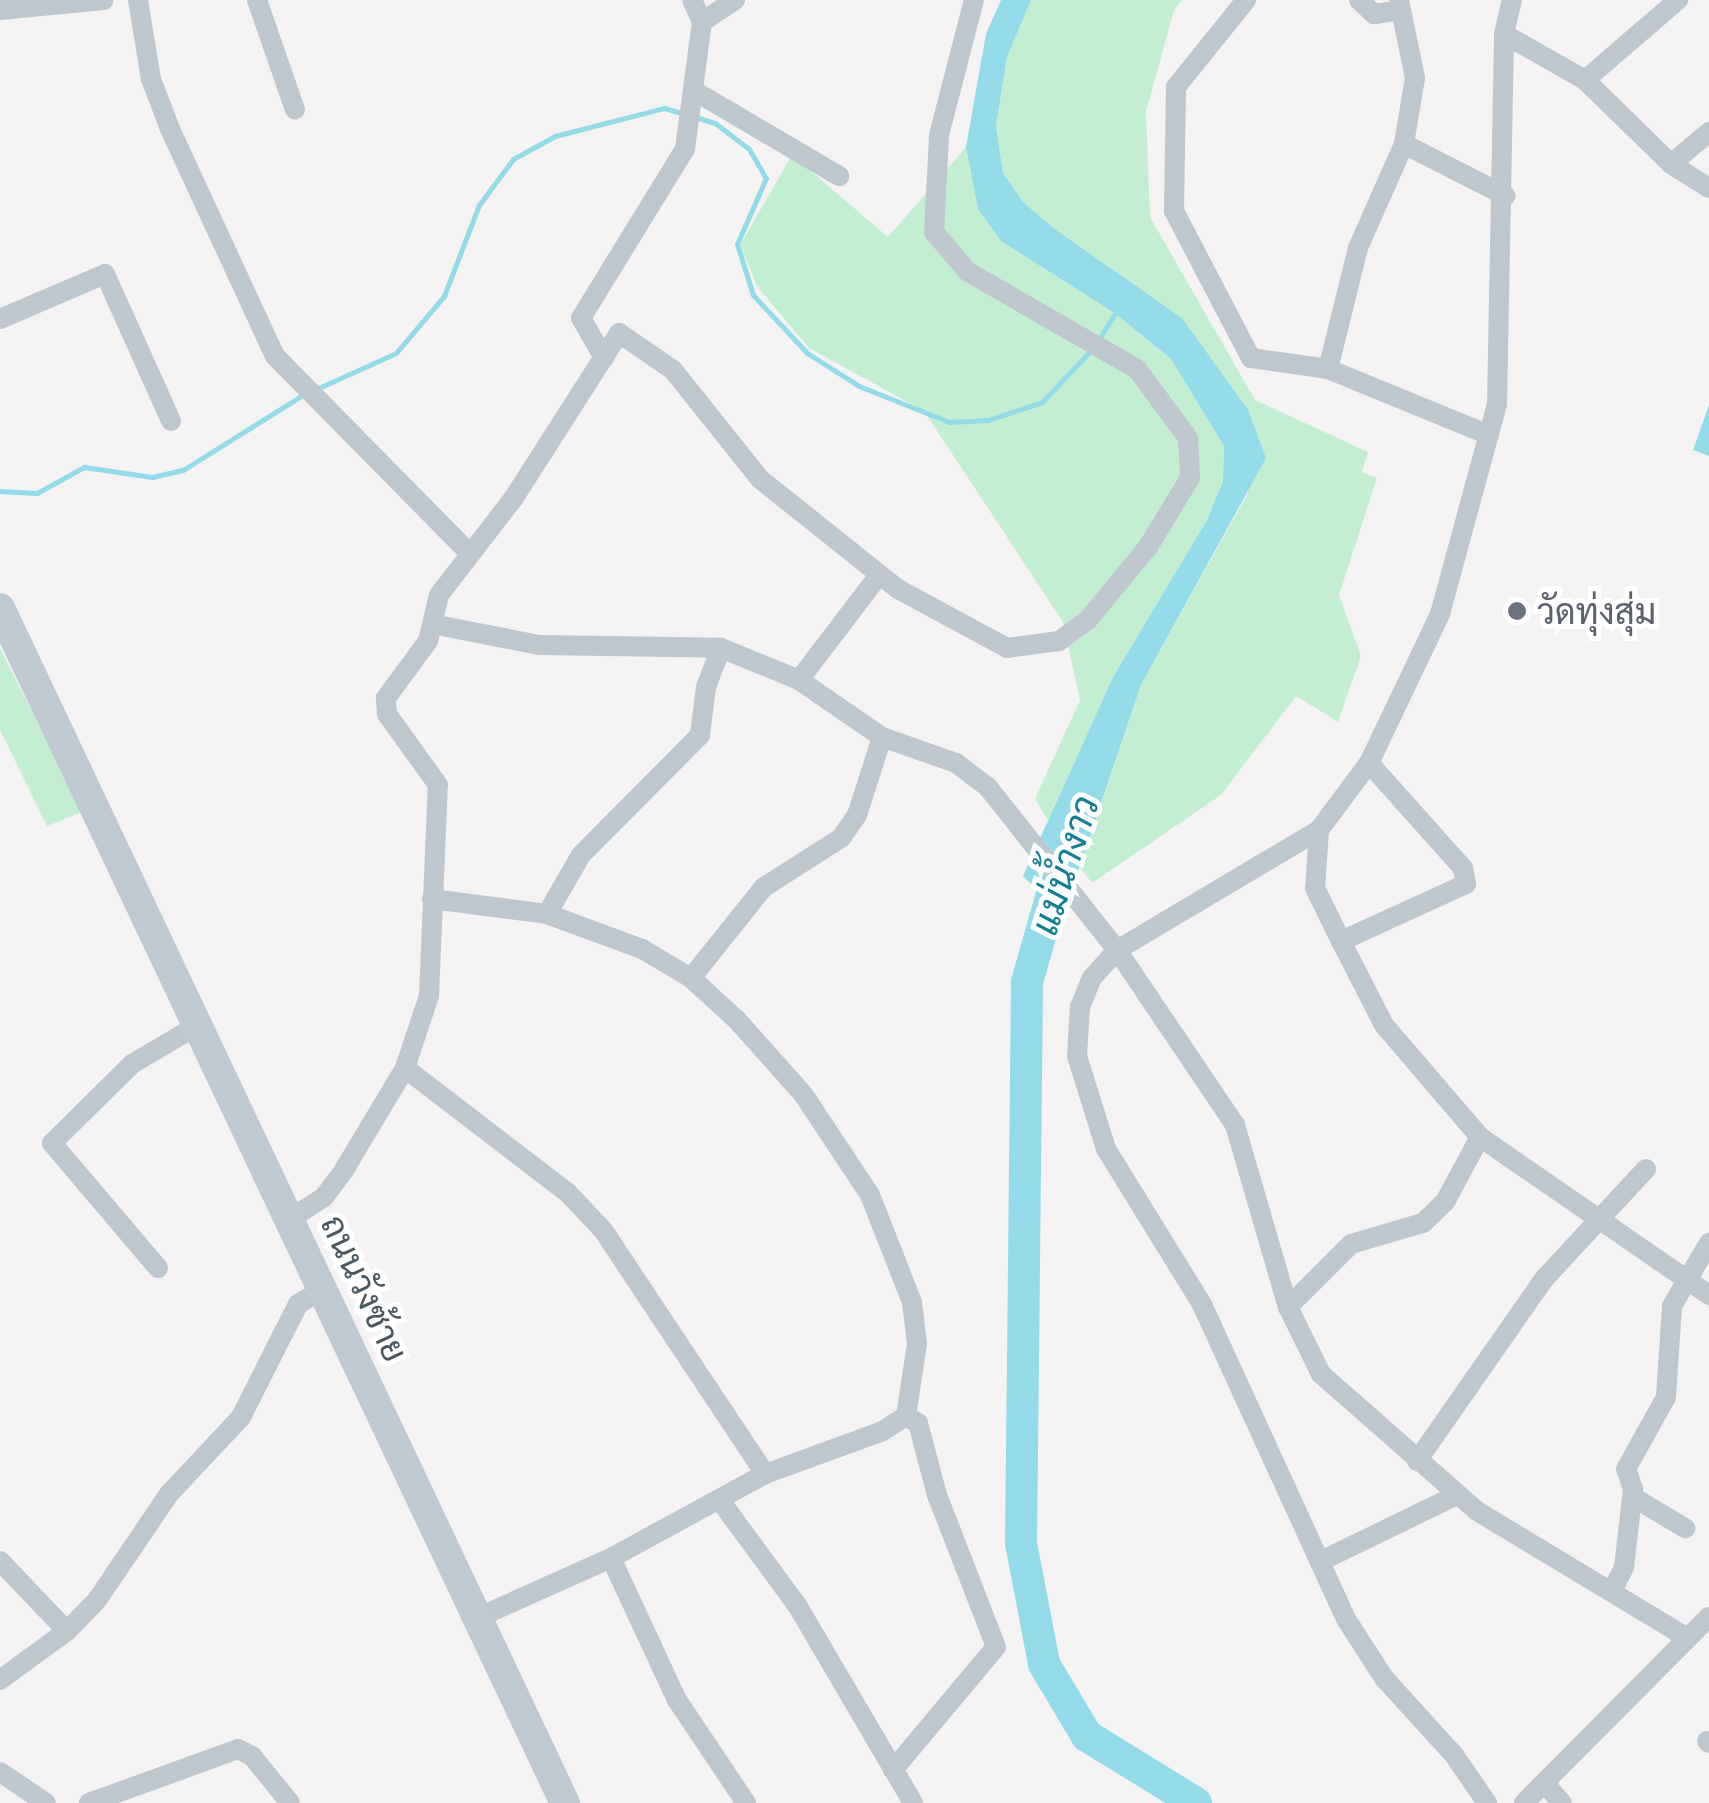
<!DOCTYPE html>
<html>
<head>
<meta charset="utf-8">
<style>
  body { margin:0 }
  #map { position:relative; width:1709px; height:1803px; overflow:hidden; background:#f4f2f2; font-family:"Noto Sans",Sarabun,sans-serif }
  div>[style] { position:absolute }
  .green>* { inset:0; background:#c4eed2 }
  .water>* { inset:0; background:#93dbe9 }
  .stream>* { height:5px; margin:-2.5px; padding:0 2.5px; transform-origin:2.5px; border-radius:2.5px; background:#93dbe9 }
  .river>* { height:32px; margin:-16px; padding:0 16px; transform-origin:16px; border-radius:16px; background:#93dbe9 }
  .minor>* { height:20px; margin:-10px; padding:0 10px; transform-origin:10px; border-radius:10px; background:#bec7cd }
  .secondary>* { height:30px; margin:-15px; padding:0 15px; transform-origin:15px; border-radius:15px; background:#bfc9d2 }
  .dots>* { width:28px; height:28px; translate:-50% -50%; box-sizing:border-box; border:5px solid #fff; border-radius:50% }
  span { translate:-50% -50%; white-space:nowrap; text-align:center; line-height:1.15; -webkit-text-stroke:10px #fff; paint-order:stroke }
  .worship-label { font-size:35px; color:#5b616d }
  .left { translate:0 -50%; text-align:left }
  .street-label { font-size:35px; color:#4a565f }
  .water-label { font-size:38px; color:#137e91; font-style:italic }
</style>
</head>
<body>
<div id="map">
  <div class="green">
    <i style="clip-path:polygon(1031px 0,1182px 0,1174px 10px,1146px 112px,1150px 217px,1255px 400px,1368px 452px,1362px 472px,1377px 478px,1339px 595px,1361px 656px,1338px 722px,1296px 696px,1221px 795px,1092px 883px,1080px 867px,1141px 685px,1248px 493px,1182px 318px,1056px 230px,1023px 202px,1003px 173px,996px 126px,1007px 57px)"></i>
    <i style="clip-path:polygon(966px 147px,978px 209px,1001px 241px,1116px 314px,1171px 359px,1224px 446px,1223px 481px,1207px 520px,1113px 677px,1048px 820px,1035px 799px,1080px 700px,1063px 622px,924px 411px,809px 348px,757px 286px,740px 245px,792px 155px,888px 237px)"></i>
    <i style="clip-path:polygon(0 648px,82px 812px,47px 826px,0 730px)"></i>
  </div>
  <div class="water">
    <i style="clip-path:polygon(1001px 0,1031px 0,1007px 57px,996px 126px,1003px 173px,1023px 202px,1056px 230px,1182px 318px,1248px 410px,1266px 458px,1141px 685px,1063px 916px,1023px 876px,1113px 677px,1207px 520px,1223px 481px,1224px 446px,1171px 359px,1116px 314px,1001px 241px,978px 209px,966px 147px,986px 34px)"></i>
    <i style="clip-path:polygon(1709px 405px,1709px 456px,1693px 450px)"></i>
  </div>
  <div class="stream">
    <i style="left:693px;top:116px;width:23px;rotate:18deg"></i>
    <i style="left:715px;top:123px;width:43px;rotate:37.4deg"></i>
    <i style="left:749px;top:149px;width:34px;rotate:60deg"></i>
    <i style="left:766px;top:178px;width:72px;rotate:113.7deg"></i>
    <i style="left:737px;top:244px;width:53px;rotate:72.6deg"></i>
    <i style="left:753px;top:295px;width:79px;rotate:47deg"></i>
    <i style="left:807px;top:353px;width:62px;rotate:32.4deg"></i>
    <i style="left:859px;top:386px;width:97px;rotate:21.8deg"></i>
    <i style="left:949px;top:422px;width:39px;rotate:-3deg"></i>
    <i style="left:988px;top:420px;width:57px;rotate:-18.4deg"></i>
    <i style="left:1042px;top:402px;width:74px;rotate:-46.6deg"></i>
    <i style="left:1099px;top:339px;width:34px;rotate:-58deg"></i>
    <i style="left:314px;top:390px;width:90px;rotate:-24.3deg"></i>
    <i style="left:396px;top:353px;width:75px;rotate:-49.9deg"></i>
    <i style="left:444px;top:296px;width:97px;rotate:-69deg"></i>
    <i style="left:479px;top:205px;width:57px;rotate:-53.5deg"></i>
    <i style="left:513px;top:159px;width:48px;rotate:-28.7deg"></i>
    <i style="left:555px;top:136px;width:113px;rotate:-14.4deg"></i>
    <i style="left:664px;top:108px;width:19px;rotate:16deg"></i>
    <i style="left:0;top:491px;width:37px;rotate:3deg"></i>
    <i style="left:37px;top:493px;width:54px;rotate:-29deg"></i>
    <i style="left:84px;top:467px;width:69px;rotate:8.4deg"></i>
    <i style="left:152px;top:477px;width:32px;rotate:-13deg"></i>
    <i style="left:183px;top:470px;width:143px;rotate:-32.1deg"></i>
  </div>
  <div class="river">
    <i style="left:1061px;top:862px;width:125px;rotate:105.8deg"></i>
    <i style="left:1027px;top:982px;width:561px;rotate:90.61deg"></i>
    <i style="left:1021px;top:1543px;width:123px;rotate:79.2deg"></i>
    <i style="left:1044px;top:1664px;width:84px;rotate:59.2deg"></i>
    <i style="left:1087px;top:1736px;width:128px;rotate:31.6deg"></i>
  </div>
  <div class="minor">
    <i style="left:138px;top:0;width:80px;rotate:80.7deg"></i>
    <i style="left:151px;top:79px;width:53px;rotate:69.2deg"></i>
    <i style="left:170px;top:129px;width:250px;rotate:65.2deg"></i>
    <i style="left:275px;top:356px;width:275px;rotate:45.4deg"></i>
    <i style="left:257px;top:0;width:116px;rotate:70.9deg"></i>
    <i style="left:1246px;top:0;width:112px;rotate:128.8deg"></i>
    <i style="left:1176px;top:87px;width:124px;rotate:90.9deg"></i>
    <i style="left:1174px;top:211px;width:166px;rotate:62.4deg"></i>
    <i style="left:1251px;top:358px;width:78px;rotate:8.1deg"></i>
    <i style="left:1359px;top:0;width:21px;rotate:43deg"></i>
    <i style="left:1374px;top:14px;width:27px;rotate:-8deg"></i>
    <i style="left:1399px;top:0;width:80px;rotate:78.4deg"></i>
    <i style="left:1415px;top:78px;width:67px;rotate:99.5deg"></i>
    <i style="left:1404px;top:144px;width:114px;rotate:113.9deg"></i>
    <i style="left:1358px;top:248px;width:125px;rotate:103.9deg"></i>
    <i style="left:1328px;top:369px;width:174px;rotate:22.3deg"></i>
    <i style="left:0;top:10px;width:104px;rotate:-5.5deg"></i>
    <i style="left:702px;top:22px;width:40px;rotate:-34deg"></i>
    <i style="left:1504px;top:34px;width:93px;rotate:29.6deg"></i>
    <i style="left:1585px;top:80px;width:120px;rotate:44.3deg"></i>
    <i style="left:1671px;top:164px;width:45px;rotate:32.3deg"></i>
    <i style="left:1585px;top:80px;width:123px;rotate:-40.7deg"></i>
    <i style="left:698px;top:93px;width:164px;rotate:30.5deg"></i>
    <i style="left:1404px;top:144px;width:114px;rotate:27deg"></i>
    <i style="left:1671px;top:164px;width:50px;rotate:-40.1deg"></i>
    <i style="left:0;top:319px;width:114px;rotate:-23.2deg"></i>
    <i style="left:105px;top:274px;width:161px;rotate:65.8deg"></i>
    <i style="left:604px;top:358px;width:46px;rotate:-119.9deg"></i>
    <i style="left:581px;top:318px;width:198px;rotate:-58.4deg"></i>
    <i style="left:685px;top:149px;width:128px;rotate:-82.4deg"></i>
    <i style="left:702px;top:22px;width:24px;rotate:-114deg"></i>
    <i style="left:432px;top:624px;width:109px;rotate:11.1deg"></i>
    <i style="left:539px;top:645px;width:182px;rotate:0.9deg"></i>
    <i style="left:721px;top:648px;width:84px;rotate:22.3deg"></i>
    <i style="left:799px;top:680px;width:101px;rotate:34.5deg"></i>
    <i style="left:882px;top:737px;width:78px;rotate:19.4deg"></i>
    <i style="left:956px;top:763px;width:39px;rotate:37deg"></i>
    <i style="left:987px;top:786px;width:209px;rotate:51.6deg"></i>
    <i style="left:1117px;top:950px;width:211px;rotate:56deg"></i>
    <i style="left:1235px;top:1125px;width:190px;rotate:73.8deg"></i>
    <i style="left:1288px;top:1307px;width:75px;rotate:63.8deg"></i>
    <i style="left:1321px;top:1374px;width:208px;rotate:41.3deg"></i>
    <i style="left:1477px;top:1511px;width:244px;rotate:31.1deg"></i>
    <i style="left:799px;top:680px;width:132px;rotate:-52.7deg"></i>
    <i style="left:1369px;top:763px;width:141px;rotate:48.2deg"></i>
    <i style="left:1463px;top:868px;width:16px;rotate:79deg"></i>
    <i style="left:1466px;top:884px;width:137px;rotate:155.5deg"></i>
    <i style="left:1341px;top:941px;width:94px;rotate:62.9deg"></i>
    <i style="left:1384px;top:1025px;width:148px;rotate:49.4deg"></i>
    <i style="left:1480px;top:1137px;width:278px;rotate:34.6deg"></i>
    <i style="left:1319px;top:830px;width:58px;rotate:93.9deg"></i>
    <i style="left:1315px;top:888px;width:59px;rotate:63.9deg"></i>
    <i style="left:432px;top:899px;width:116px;rotate:7.4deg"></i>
    <i style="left:547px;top:914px;width:101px;rotate:20.2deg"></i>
    <i style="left:642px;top:949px;width:57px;rotate:30.6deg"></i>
    <i style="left:691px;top:978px;width:62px;rotate:42.4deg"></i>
    <i style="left:737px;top:1020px;width:99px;rotate:48.3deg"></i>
    <i style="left:803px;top:1094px;width:121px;rotate:56.4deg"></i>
    <i style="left:870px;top:1195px;width:115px;rotate:68.6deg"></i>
    <i style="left:912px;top:1302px;width:42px;rotate:83.2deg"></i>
    <i style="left:917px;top:1344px;width:73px;rotate:98.7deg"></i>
    <i style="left:906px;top:1416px;width:27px;rotate:147deg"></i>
    <i style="left:883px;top:1431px;width:126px;rotate:160deg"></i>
    <i style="left:765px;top:1474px;width:175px;rotate:151.4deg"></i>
    <i style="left:611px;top:1558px;width:147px;rotate:155.9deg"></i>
    <i style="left:547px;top:914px;width:68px;rotate:-60deg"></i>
    <i style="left:581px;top:855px;width:169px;rotate:-45.2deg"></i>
    <i style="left:700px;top:735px;width:48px;rotate:-82.9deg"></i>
    <i style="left:706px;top:687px;width:42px;rotate:-69deg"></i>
    <i style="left:691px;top:978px;width:117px;rotate:-51.3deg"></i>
    <i style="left:764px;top:887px;width:91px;rotate:-32.5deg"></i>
    <i style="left:841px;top:838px;width:28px;rotate:-55deg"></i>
    <i style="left:857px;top:815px;width:82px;rotate:-72.2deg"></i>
    <i style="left:405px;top:1068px;width:205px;rotate:37.5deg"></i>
    <i style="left:568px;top:1193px;width:51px;rotate:46.6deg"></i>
    <i style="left:603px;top:1230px;width:293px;rotate:56.4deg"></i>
    <i style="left:290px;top:1219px;width:40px;rotate:-32.9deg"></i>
    <i style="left:324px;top:1197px;width:34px;rotate:-53deg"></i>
    <i style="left:344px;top:1170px;width:119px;rotate:-59.1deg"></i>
    <i style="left:405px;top:1068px;width:76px;rotate:-71.6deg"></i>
    <i style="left:429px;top:996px;width:211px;rotate:-87.6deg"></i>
    <i style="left:438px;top:785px;width:87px;rotate:-125.7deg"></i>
    <i style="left:387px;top:714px;width:16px;rotate:-94deg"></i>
    <i style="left:386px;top:698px;width:71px;rotate:-53.6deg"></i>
    <i style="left:428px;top:641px;width:47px;rotate:-76.6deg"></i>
    <i style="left:439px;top:595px;width:121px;rotate:-52.4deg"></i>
    <i style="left:513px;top:499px;width:197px;rotate:-57.4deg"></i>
    <i style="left:619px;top:333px;width:65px;rotate:34.4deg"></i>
    <i style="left:673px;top:370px;width:139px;rotate:51.4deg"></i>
    <i style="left:760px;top:479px;width:176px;rotate:38.6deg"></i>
    <i style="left:898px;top:589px;width:124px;rotate:28.4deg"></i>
    <i style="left:1007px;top:648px;width:52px;rotate:-7.7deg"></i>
    <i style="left:1059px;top:641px;width:34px;rotate:-36deg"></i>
    <i style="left:1087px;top:621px;width:96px;rotate:-50.5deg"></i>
    <i style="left:1148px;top:547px;width:81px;rotate:-58.7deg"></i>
    <i style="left:1190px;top:478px;width:40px;rotate:-92.9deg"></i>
    <i style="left:1188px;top:438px;width:86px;rotate:-126.5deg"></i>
    <i style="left:1137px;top:369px;width:195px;rotate:-150.1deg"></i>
    <i style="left:968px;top:272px;width:52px;rotate:-130.4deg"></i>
    <i style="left:934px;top:232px;width:97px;rotate:-87deg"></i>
    <i style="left:939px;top:135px;width:139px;rotate:-75.5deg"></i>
    <i style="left:158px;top:1268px;width:164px;rotate:-130.3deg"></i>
    <i style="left:52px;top:1143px;width:112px;rotate:-44.6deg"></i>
    <i style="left:132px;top:1064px;width:77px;rotate:-30.6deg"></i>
    <i style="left:1288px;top:1307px;width:89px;rotate:-45deg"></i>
    <i style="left:1351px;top:1244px;width:75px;rotate:-16.3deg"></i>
    <i style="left:1423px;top:1223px;width:30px;rotate:-44deg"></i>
    <i style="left:1445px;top:1202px;width:74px;rotate:-61.7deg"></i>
    <i style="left:1417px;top:1461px;width:222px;rotate:-55.1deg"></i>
    <i style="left:1544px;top:1279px;width:150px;rotate:-47.2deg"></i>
    <i style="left:1633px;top:1497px;width:61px;rotate:30.8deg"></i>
    <i style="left:719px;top:1499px;width:132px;rotate:53.7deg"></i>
    <i style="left:797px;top:1605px;width:229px;rotate:59.6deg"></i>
    <i style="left:611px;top:1558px;width:157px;rotate:65.1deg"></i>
    <i style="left:677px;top:1700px;width:124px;rotate:56.2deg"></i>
    <i style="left:0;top:1561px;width:97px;rotate:46.3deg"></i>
    <i style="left:1321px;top:1561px;width:151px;rotate:-25.9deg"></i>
    <i style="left:1613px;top:1589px;width:25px;rotate:-63deg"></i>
    <i style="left:1624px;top:1567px;width:79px;rotate:-83.4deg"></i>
    <i style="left:1633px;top:1489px;width:21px;rotate:-109deg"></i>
    <i style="left:1626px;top:1469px;width:82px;rotate:-60.9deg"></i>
    <i style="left:1666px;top:1397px;width:91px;rotate:-86.2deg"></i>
    <i style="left:1672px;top:1306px;width:73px;rotate:-59.6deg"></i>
    <i style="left:0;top:1680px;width:83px;rotate:-36.2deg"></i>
    <i style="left:67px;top:1631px;width:43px;rotate:-45.9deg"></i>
    <i style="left:97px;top:1600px;width:128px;rotate:-55.8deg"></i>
    <i style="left:169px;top:1494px;width:105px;rotate:-46.9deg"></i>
    <i style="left:241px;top:1417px;width:127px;rotate:-63.2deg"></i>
    <i style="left:298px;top:1304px;width:30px;rotate:-30deg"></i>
    <i style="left:1707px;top:1741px;width:3px;rotate:45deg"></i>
    <i style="left:893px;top:1770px;width:160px;rotate:-50.1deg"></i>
    <i style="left:996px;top:1647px;width:163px;rotate:-111.2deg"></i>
    <i style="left:937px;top:1495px;width:74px;rotate:-104.8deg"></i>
    <i style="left:918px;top:1423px;width:14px;rotate:-150deg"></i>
    <i style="left:0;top:1772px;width:55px;rotate:34deg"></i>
    <i style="left:1545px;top:1784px;width:25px;rotate:48deg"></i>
    <i style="left:89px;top:1803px;width:158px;rotate:-19.9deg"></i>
    <i style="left:238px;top:1749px;width:16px;rotate:27deg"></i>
    <i style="left:252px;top:1756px;width:60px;rotate:51deg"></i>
    <i style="left:1487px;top:1803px;width:58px;rotate:-124.5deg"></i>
    <i style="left:1454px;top:1755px;width:104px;rotate:-132.3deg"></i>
    <i style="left:1384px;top:1678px;width:70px;rotate:-122.8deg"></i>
    <i style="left:1346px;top:1619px;width:344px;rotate:-114.6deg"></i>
    <i style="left:1203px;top:1306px;width:185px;rotate:-121.7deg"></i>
    <i style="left:1106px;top:1149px;width:97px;rotate:-107.3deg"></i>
    <i style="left:1077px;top:1056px;width:49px;rotate:-86.5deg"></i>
    <i style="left:1080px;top:1007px;width:31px;rotate:-68deg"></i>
    <i style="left:1092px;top:978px;width:38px;rotate:-48deg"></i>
    <i style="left:1117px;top:950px;width:235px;rotate:-30.7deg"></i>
    <i style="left:1319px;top:830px;width:84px;rotate:-53.3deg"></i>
    <i style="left:1369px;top:763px;width:165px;rotate:-64.5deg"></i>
    <i style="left:1440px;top:614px;width:218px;rotate:-74.8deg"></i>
    <i style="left:1497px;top:404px;width:370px;rotate:-88.9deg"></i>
    <i style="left:1504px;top:34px;width:35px;rotate:-77deg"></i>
    <i style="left:1524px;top:1803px;width:262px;rotate:-45.2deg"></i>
  </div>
  <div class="secondary">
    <i style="left:0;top:608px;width:1322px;rotate:64.7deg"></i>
  </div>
  <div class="dots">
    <i style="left:1517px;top:611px;background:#6b7280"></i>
  </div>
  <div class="worship-label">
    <span class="left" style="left:1537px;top:611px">วัดทุ่งสุ่ม</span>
  </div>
  <div class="street-label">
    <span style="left:365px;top:1288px;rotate:65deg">ถนนวังซ้าย</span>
  </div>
  <div class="water-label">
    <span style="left:1064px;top:865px;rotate:-72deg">แม่น้ำงาว</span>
  </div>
</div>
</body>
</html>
